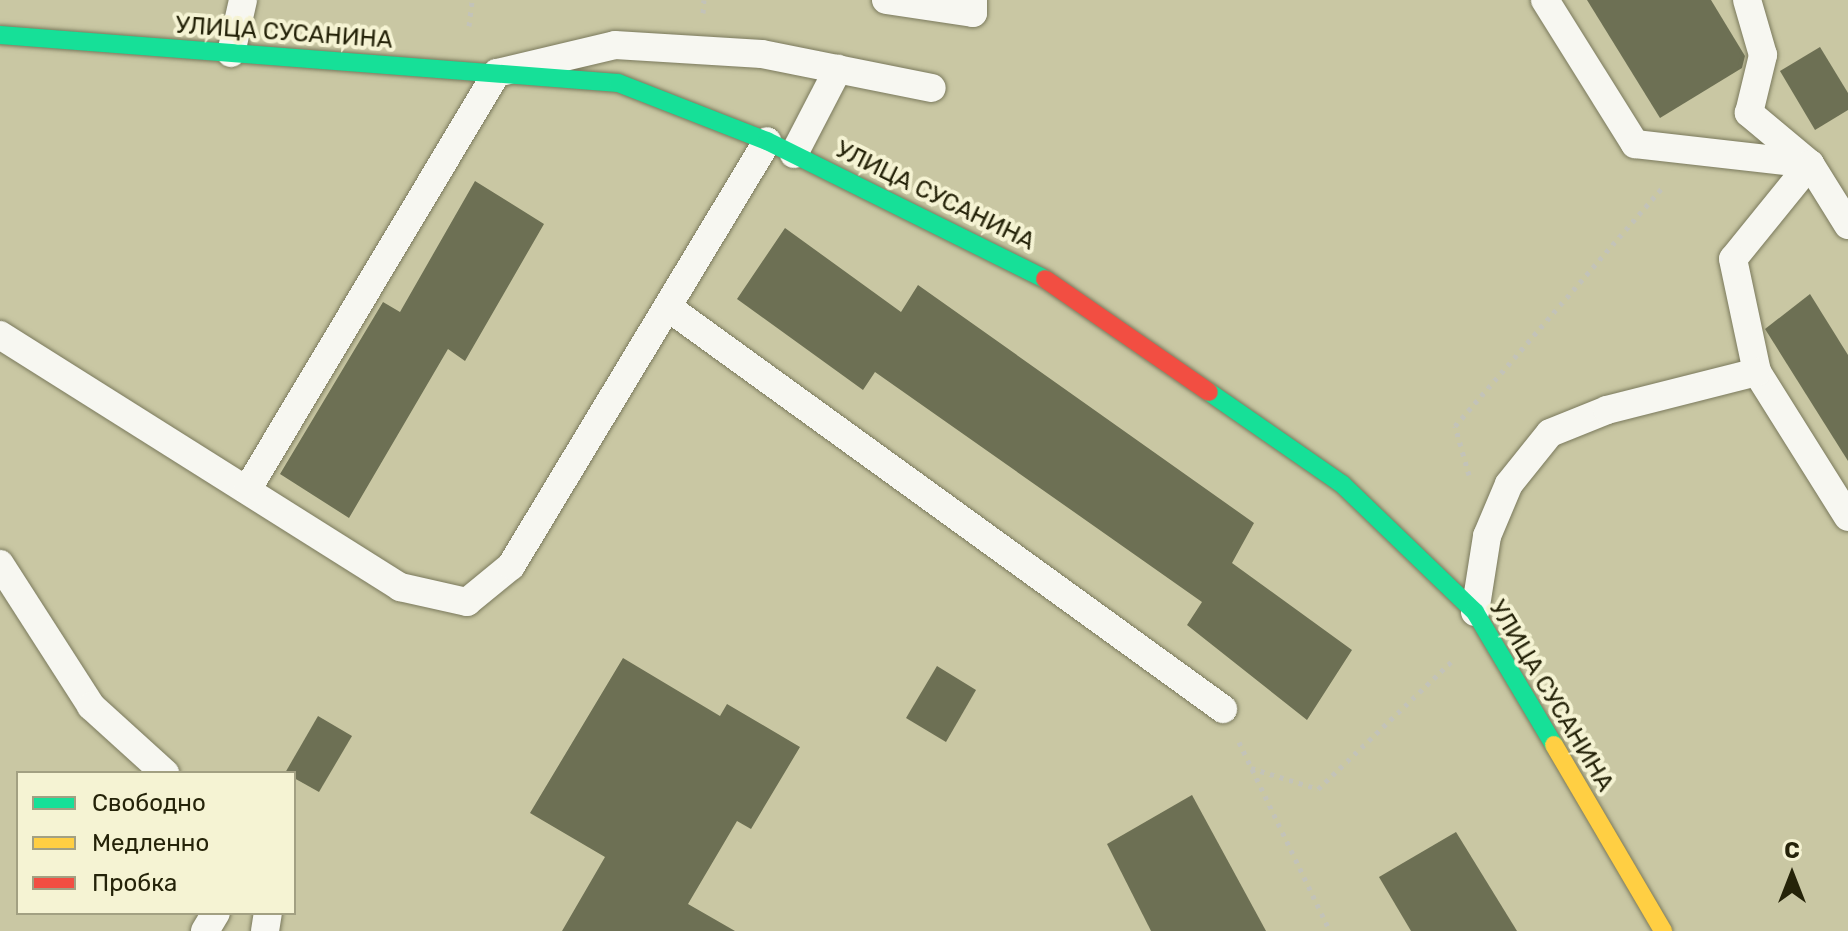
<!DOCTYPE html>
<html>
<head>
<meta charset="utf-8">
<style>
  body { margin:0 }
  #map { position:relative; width:1848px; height:931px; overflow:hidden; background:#c9c7a3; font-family:Rubik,sans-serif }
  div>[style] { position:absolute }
  .building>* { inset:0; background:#6d7054 }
  .path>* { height:5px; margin-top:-2.5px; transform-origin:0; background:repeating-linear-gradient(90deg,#c3c3b8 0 4px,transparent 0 10px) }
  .roads { filter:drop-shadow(0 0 2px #7a795c) drop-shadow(0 0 2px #7a795c) }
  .lane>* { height:28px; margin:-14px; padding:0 14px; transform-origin:14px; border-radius:14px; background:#f7f7f1 }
  .fast>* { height:18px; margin:-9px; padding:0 9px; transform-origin:9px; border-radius:9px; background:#16e098 }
  .slow>* { height:18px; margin:-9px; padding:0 9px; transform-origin:9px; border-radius:9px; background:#ffcf43 }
  .jam>* { height:18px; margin:-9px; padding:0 9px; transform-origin:9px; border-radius:9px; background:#f24e42 }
  span { translate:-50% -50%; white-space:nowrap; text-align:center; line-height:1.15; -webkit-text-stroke:8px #f5f3d3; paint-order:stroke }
  .street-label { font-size:24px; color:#252309 }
  .legend { position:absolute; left:16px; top:771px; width:280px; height:144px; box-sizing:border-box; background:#f5f3d3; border:2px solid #a2a082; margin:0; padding:10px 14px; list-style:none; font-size:24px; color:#252309 }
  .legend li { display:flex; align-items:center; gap:16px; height:40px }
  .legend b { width:40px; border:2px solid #a2a082 }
  .north { position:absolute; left:1752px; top:835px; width:80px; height:80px; -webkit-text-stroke:6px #f5f3d3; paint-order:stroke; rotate:0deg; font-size:22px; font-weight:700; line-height:32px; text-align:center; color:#252309 }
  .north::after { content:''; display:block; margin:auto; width:28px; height:36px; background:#252309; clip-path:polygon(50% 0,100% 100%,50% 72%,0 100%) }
</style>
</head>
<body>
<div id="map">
  <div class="building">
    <i style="clip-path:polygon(1587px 0,1711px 0,1745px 56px,1742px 68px,1660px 118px)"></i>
    <i style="clip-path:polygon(1820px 47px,1848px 93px,1848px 110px,1815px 130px,1780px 71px)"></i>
    <i style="clip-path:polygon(475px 181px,544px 224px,465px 361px,448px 349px,349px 518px,280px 474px,383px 302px,400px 312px)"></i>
    <i style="clip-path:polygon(785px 228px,901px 312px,918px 285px,1254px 523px,1232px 563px,1352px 650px,1307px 720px,1187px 625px,1202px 602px,875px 372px,863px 390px,737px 299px)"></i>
    <i style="clip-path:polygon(1810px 294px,1848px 355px,1848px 461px,1765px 329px)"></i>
    <i style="clip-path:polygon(623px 658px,720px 716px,727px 704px,800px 747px,751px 829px,737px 821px,688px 904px,735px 931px,562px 931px,605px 857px,530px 813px)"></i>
    <i style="clip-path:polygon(937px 666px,976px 690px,946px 742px,906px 718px)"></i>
    <i style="clip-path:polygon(318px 716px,352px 736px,319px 792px,285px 773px)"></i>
    <i style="clip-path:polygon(1192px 795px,1266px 931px,1151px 931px,1107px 844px)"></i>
    <i style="clip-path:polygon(1456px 832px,1517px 931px,1411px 931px,1379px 877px)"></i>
  </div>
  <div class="path">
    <i style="left:703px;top:13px;width:13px;rotate:-86deg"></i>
    <i style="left:469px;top:26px;width:26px;rotate:-83deg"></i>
    <i style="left:1469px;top:475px;width:51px;rotate:-105.9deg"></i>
    <i style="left:1455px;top:426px;width:315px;rotate:-49deg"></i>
    <i style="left:1239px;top:742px;width:210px;rotate:64.3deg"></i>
    <i style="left:1251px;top:768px;width:70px;rotate:17.4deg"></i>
    <i style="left:1318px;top:789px;width:185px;rotate:-43.7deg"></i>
  </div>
  <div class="roads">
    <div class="lane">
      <i style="left:886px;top:0;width:88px;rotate:8.5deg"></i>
      <i style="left:973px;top:13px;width:13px;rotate:-90deg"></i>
      <i style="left:1545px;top:0;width:170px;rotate:58deg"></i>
      <i style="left:1635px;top:144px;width:176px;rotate:6.5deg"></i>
      <i style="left:1810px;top:164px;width:80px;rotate:-140.1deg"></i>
      <i style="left:1749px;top:113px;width:60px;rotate:-76.4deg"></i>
      <i style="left:1763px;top:55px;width:57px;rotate:-106.2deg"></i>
      <i style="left:231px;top:53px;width:54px;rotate:-77.2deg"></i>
      <i style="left:794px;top:154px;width:96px;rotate:-62.6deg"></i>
      <i style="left:1848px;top:225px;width:72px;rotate:-121.9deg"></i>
      <i style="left:1810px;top:164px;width:122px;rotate:129deg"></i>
      <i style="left:1733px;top:259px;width:116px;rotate:78deg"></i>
      <i style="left:1757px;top:372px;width:171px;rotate:57.9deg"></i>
      <i style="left:669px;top:308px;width:684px;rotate:35.9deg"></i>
      <i style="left:0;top:335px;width:473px;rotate:32.2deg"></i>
      <i style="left:400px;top:587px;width:69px;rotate:12.6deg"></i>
      <i style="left:467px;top:602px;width:57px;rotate:-39.3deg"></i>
      <i style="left:511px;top:566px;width:496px;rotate:-58.9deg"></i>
      <i style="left:247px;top:490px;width:486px;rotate:-59.1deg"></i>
      <i style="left:497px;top:73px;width:121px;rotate:-13.3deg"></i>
      <i style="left:615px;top:45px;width:147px;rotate:3.5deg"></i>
      <i style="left:762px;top:54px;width:173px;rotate:11.3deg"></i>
      <i style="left:0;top:564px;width:169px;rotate:57.3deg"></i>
      <i style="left:91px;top:706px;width:100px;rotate:42.2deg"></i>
      <i style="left:1475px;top:612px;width:77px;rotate:-81deg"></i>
      <i style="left:1487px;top:536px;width:56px;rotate:-67.1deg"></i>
      <i style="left:1509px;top:484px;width:65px;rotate:-51.2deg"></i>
      <i style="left:1550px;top:433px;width:61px;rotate:-22deg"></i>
      <i style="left:1607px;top:410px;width:155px;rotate:-14.2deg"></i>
      <i style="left:205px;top:931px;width:21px;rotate:-59deg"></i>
      <i style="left:265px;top:931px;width:18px;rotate:-81deg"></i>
    </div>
    <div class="fast">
      <i style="left:0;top:35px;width:620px;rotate:4.44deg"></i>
      <i style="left:618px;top:83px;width:160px;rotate:21.3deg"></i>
      <i style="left:767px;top:141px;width:310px;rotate:26.4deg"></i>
      <i style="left:1209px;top:392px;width:162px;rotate:34.7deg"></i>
      <i style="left:1342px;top:484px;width:185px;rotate:43.9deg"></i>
      <i style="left:1475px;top:612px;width:155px;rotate:59.3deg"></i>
    </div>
    <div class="slow">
      <i style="left:1554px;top:745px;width:216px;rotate:59.6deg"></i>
    </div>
    <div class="jam">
      <i style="left:1045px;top:279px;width:199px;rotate:34.6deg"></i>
    </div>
  </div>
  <div class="street-label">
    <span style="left:284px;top:33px;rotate:4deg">УЛИЦА СУСАНИНА</span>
    <span style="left:935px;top:196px;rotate:26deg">УЛИЦА СУСАНИНА</span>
    <span style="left:1551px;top:696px;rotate:59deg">УЛИЦА СУСАНИНА</span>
  </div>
  <ul class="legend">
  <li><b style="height:10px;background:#16e098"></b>Свободно</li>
  <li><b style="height:10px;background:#ffcf43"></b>Медленно</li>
  <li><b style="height:10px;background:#f24e42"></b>Пробка</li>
  </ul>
  <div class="north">С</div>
</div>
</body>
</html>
